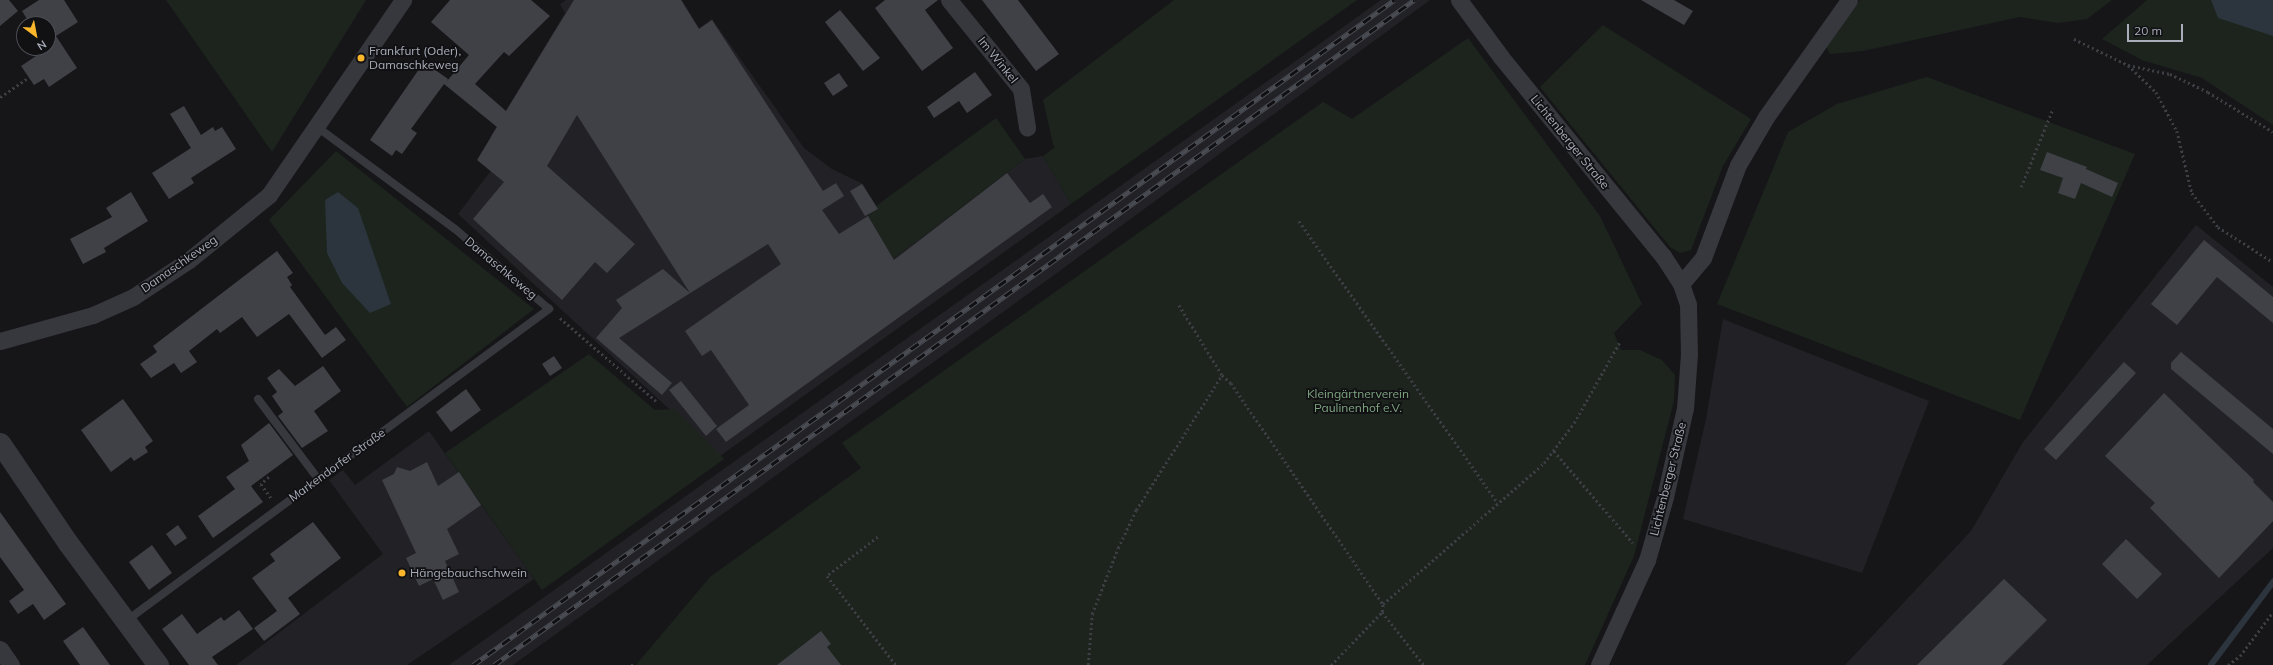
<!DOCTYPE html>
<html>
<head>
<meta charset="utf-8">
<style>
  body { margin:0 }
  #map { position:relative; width:2273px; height:665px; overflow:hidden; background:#161619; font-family:Mulish,sans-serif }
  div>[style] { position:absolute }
  .built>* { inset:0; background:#222226 }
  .green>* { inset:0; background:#1c241d }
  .water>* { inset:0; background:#2c353d }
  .stream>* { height:5.5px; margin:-2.75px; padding:0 2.75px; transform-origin:2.75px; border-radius:2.75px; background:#2c353d }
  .building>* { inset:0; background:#404146 }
  .path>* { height:2.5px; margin-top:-1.25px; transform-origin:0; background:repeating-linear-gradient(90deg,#3d3f45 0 2px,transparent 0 5px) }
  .service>* { height:8px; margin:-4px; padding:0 4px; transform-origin:4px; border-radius:4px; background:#37383e }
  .minor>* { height:17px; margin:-8.5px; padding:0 8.5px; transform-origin:8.5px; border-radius:8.5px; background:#37383e }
  .tertiary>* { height:21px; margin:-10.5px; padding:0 10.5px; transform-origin:10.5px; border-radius:10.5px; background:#37383e }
  .rail>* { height:4.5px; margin-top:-2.25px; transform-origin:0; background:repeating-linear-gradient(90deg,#111114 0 9px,#4a4c53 0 18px); box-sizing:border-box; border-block:1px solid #4a4c53 }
  .dots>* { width:11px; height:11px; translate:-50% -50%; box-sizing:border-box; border:2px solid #111114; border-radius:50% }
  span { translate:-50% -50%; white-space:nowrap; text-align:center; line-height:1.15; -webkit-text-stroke:3.5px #111114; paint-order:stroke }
  .poi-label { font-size:12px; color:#a8adb9 }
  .left { translate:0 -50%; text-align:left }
  .street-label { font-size:12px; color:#a8adb9 }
  .park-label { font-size:12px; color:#7ea580 }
  .north { position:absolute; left:16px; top:16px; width:40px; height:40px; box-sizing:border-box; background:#111114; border:1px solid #4d4f56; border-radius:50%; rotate:148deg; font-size:11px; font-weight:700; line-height:16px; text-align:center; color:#a8adb9 }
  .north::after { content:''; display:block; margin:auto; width:14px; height:18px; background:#fbb62c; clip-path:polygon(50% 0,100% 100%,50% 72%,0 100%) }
  .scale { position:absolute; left:2127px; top:24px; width:56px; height:18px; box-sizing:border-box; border:2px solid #a8adb9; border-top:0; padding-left:5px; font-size:12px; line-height:14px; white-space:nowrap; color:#a8adb9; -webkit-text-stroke:3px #111114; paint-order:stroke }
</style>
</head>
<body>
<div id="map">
  <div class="built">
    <i style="clip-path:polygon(566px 0,682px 0,699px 28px,712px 19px,804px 148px,832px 169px,863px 184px,878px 209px,869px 215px,893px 259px,1025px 159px,1043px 156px,1071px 204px,720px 456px,458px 214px,506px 151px,490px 137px,565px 13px,560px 4px)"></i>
    <i style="clip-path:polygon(1381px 0,1430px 0,1039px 286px,513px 665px,449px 665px)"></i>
    <i style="clip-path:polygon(2196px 225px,2273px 287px,2273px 548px,2147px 665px,1845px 665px,1971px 531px,2023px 442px)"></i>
    <i style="clip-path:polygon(1723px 319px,1929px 401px,1862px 573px,1683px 519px,1706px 419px)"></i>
    <i style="clip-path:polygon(429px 431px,534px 579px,407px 665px,236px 665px,383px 554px,329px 480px,343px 470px,355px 485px)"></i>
  </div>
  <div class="green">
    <i style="clip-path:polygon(166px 0,366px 0,272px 152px)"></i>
    <i style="clip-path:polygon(1174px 0,1357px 0,1071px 204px,1043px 156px,1054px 148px,1043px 100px)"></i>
    <i style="clip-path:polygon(1860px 0,2112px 0,2087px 19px,2058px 23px,2020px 17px,1863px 51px,1830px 54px,1825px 45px)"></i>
    <i style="clip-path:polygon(2147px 0,2273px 0,2273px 125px,2202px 78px,2142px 60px,2102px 39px)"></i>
    <i style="clip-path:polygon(1603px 25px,1751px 119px,1723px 166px,1691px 250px,1680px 253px,1670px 247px,1540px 87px)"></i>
    <i style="clip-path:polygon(1468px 38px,1600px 216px,1642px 304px,1614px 333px,1621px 350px,1640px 350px,1662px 360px,1675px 375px,1674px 401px,1634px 556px,1585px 665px,636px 665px,710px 577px,861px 468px,842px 443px,1323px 102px,1352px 119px)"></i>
    <i style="clip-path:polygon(1927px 77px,2135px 154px,2020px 420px,1717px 304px,1788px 132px,1837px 104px)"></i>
    <i style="clip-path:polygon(996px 118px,1025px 159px,893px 259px,868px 215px,878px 209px,876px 206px)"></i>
    <i style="clip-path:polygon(evenodd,336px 151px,534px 309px,407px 407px,269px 220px,336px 151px,374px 256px,391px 304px,342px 283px,374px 256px)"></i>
    <i style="clip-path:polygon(589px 354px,655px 410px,675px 409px,724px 459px,542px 590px,445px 453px)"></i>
  </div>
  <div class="water">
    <i style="clip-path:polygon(2211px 0,2273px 0,2273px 36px,2218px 18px)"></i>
    <i style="clip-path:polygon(338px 192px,358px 208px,391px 304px,370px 313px,342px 283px,327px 253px,325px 200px)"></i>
  </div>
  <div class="stream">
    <i style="left:2211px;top:665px;width:104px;rotate:-53.2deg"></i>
  </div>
  <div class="building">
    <i style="clip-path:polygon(0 0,9px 0,18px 11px,0 26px)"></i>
    <i style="clip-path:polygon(39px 0,64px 0,78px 22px,56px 36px,77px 68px,49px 87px,44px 79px,34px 85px,21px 66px,48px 48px,48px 24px,30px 24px,22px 11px)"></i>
    <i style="clip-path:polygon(450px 0,531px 0,550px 16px,509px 56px,504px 52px,475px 84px,506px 111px,574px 0,681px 0,699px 29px,712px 20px,823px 191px,836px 183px,844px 196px,822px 210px,839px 234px,868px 216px,894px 260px,1007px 173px,1030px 203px,1043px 194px,1052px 207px,726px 442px,716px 429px,749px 405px,711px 350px,702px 356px,685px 331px,781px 264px,768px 244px,619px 338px,672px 383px,662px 395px,596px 338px,622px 308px,616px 300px,663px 269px,690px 293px,577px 115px,547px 166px,635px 244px,607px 273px,595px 262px,562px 300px,473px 219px,504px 182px,477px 160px,497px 127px,444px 84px,411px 129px,417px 133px,402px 154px,396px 150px,392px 156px,370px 140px,424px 62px,448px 79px,447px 81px,469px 55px,431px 22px)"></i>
    <i style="clip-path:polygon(885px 0,938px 0,925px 10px,953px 48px,922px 71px,875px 8px)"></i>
    <i style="clip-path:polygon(982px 0,1018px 0,1059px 54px,1036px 71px)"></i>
    <i style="clip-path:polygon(1641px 0,1674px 0,1693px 11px,1684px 25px)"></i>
    <i style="clip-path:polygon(840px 10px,880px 58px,863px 71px,825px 22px)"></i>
    <i style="clip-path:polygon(975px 72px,992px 95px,967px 113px,959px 101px,934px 118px,927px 107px)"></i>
    <i style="clip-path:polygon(839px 73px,848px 86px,833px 96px,824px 83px)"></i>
    <i style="clip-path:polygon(184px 106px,201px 135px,213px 127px,215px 131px,222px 127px,236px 149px,191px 178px,194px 183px,169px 199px,152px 173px,191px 148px,170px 114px)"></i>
    <i style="clip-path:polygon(2047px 152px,2087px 167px,2086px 169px,2118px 183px,2112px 197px,2081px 183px,2075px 199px,2058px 193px,2063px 178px,2040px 170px)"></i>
    <i style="clip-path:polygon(862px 184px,878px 209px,865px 216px,850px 191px)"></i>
    <i style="clip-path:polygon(131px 192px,148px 221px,104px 248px,106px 252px,83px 264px,70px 239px,112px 217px,106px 208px)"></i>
    <i style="clip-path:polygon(2204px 240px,2273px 297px,2273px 323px,2217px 277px,2177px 325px,2151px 304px)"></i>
    <i style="clip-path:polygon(277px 251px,293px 273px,287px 277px,292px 285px,290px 287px,325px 335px,336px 327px,346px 340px,322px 358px,289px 314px,257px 337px,242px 317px,220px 333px,217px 329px,189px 351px,197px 362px,181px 373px,174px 363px,151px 378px,140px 364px,157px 352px,153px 346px)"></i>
    <i style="clip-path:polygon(2181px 352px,2273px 429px,2273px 454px,2171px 369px,2171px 363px)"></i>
    <i style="clip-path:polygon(554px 356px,562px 368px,550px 376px,542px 364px)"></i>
    <i style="clip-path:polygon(2124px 362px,2136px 373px,2056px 460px,2044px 449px)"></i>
    <i style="clip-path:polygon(323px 366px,341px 391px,314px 411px,328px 431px,302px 448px,278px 416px,283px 412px,272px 396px,277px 392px,267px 378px,279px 369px,295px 386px)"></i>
    <i style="clip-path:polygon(681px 381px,717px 426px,706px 436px,669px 390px)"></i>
    <i style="clip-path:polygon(466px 389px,481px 410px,451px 432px,436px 412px)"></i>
    <i style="clip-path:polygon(2164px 393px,2254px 480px,2253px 482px,2273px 502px,2273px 521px,2219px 578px,2150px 508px,2155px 503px,2105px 456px)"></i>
    <i style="clip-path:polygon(123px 399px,153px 441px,145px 447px,148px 452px,134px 461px,131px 457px,111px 472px,81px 430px)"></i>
    <i style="clip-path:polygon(269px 423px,293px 455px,251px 486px,263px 502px,213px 538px,198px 516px,235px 489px,226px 477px,249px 461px,241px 445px)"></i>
    <i style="clip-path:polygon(427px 462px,438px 486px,459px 472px,481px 505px,447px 529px,459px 554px,445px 561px,459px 592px,443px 600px,433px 579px,419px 586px,406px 558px,416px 553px,382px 480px,394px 474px,397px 467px,410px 471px)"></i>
    <i style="clip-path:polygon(0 512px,66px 604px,44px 620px,33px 604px,18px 614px,9px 601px,24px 590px,0 557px)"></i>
    <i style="clip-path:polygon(313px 522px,341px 558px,288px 598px,300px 614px,264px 641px,254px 628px,277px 611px,252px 578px,275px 561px,270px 554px)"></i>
    <i style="clip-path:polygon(178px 525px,187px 538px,175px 546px,166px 534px)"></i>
    <i style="clip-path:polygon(2126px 539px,2162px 574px,2137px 599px,2102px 564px)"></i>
    <i style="clip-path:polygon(152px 545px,172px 573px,149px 590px,129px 562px)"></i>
    <i style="clip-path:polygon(2004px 579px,2047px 620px,2002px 665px,1917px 665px)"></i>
    <i style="clip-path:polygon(239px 610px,253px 629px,212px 657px,218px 665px,189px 665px,162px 629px,182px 614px,197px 634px,221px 617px,224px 621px)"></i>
    <i style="clip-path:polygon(83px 627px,110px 665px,80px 665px,63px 641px)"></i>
    <i style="clip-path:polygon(821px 631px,831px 644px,827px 647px,841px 665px,777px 665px)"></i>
  </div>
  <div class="path">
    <i style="left:2074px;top:39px;width:60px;rotate:25.7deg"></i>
    <i style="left:2128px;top:65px;width:43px;rotate:12.1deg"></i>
    <i style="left:2170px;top:74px;width:42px;rotate:25.3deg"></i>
    <i style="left:2208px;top:92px;width:76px;rotate:31.6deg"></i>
    <i style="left:2128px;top:65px;width:39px;rotate:44deg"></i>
    <i style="left:2156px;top:92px;width:44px;rotate:61.7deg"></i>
    <i style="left:2177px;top:131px;width:64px;rotate:76.4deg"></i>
    <i style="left:2192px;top:193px;width:43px;rotate:52.6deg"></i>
    <i style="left:2218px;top:227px;width:65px;rotate:32.5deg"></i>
    <i style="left:0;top:97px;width:32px;rotate:-34deg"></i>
    <i style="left:2021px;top:187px;width:85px;rotate:-67.9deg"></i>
    <i style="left:1299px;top:221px;width:345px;rotate:54.8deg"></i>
    <i style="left:1179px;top:305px;width:82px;rotate:58.4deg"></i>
    <i style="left:1222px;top:375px;width:12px;rotate:42deg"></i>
    <i style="left:1231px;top:383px;width:268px;rotate:55.5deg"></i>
    <i style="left:560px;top:318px;width:127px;rotate:40.8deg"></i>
    <i style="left:1554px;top:451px;width:121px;rotate:49.3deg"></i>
    <i style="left:269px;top:477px;width:11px;rotate:139deg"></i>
    <i style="left:261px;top:484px;width:17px;rotate:54deg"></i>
    <i style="left:878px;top:537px;width:64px;rotate:142.6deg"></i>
    <i style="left:827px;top:576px;width:113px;rotate:52.2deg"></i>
    <i style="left:1382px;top:612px;width:68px;rotate:51.6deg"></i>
    <i style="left:631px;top:665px;width:4px"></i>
    <i style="left:1088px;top:665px;width:51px;rotate:-85.5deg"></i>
    <i style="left:1092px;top:614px;width:71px;rotate:-68.5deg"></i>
    <i style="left:1118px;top:548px;width:42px;rotate:-64.7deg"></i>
    <i style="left:1136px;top:510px;width:160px;rotate:-57.5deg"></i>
    <i style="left:1331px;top:665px;width:74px;rotate:-46.1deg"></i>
    <i style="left:1382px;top:612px;width:8px;rotate:-83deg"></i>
    <i style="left:1383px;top:604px;width:214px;rotate:-41.2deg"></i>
    <i style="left:1544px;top:463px;width:50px;rotate:-53.1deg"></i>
    <i style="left:1574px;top:423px;width:92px;rotate:-60.6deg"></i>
    <i style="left:2228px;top:665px;width:15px;rotate:-37deg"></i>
    <i style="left:2240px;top:656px;width:55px;rotate:-53.1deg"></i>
  </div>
  <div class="service">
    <i style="left:258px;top:399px;width:100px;rotate:53.1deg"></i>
    <i style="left:126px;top:621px;width:526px;rotate:-36.41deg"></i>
    <i style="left:549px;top:309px;width:123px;rotate:-139.6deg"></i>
    <i style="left:455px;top:229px;width:172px;rotate:-143.5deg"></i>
  </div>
  <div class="minor">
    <i style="left:949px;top:0;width:114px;rotate:51deg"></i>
    <i style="left:1021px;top:89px;width:39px;rotate:81deg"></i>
    <i style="left:1459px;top:0;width:71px;rotate:53.6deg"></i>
    <i style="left:1501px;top:57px;width:257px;rotate:50.9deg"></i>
    <i style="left:1663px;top:256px;width:33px;rotate:57deg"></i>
    <i style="left:1681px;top:284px;width:21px;rotate:71deg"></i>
    <i style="left:1688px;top:304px;width:50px;rotate:88.9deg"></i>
    <i style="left:1689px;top:354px;width:54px;rotate:94.2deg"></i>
    <i style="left:1685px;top:408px;width:91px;rotate:102.7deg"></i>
    <i style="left:1665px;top:497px;width:66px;rotate:105.9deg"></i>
    <i style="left:1647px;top:560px;width:115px;rotate:114.6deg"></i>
    <i style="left:1681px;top:284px;width:34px;rotate:-50deg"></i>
    <i style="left:1703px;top:258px;width:99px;rotate:-69.4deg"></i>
    <i style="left:1738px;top:165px;width:56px;rotate:-59.7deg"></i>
    <i style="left:1766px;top:117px;width:143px;rotate:-54.6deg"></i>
    <i style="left:0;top:341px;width:97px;rotate:-15.6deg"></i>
    <i style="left:93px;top:315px;width:44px;rotate:-24.2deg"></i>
    <i style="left:133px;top:297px;width:67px;rotate:-33.5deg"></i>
    <i style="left:189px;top:260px;width:103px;rotate:-39.1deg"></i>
    <i style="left:269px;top:195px;width:237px;rotate:-55.5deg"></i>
    <i style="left:0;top:649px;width:19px;rotate:55deg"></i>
  </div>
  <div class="tertiary">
    <i style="left:0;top:443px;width:121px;rotate:55.8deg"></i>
    <i style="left:68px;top:543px;width:152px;rotate:53.6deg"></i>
  </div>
  <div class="rail">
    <i style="left:473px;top:665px;width:1136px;rotate:-35.83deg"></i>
    <i style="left:494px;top:665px;width:1135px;rotate:-35.86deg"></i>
  </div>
  <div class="dots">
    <i style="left:361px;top:58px;background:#fbb62c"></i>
    <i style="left:402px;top:573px;background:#fbb62c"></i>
  </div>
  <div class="poi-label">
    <span class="left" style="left:369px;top:58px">Frankfurt (Oder),<br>Damaschkeweg</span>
    <span class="left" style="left:410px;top:573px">Hängebauchschwein</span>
  </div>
  <div class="street-label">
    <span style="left:998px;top:60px;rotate:51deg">Im Winkel</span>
    <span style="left:1570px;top:142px;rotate:51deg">Lichtenberger Straße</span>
    <span style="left:179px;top:264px;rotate:-35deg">Damaschkeweg</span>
    <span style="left:501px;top:268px;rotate:40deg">Damaschkeweg</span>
    <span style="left:337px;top:465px;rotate:-36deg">Markendorfer Straße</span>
    <span style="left:1668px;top:479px;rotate:-76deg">Lichtenberger Straße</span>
  </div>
  <div class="park-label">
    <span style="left:1358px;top:401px">Kleingärtnerverein<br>Paulinenhof e.V.</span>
  </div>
  <div class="north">N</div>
  <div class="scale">20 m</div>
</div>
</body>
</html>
